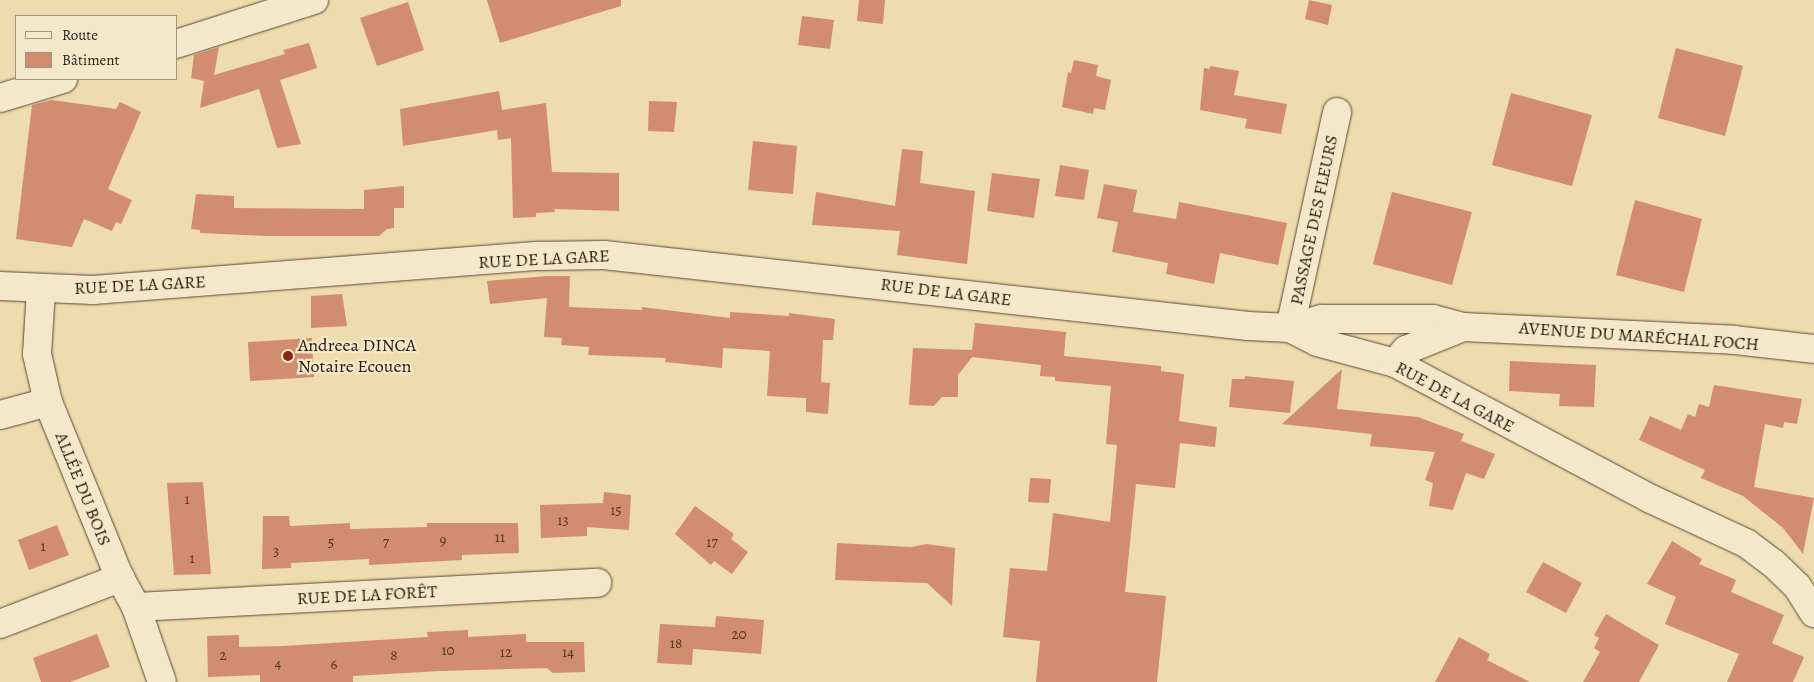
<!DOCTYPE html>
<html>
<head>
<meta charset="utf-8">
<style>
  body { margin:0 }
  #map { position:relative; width:1814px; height:682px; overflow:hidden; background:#eedbae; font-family:Alegreya,serif }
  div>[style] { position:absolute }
  .building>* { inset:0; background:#d18d6d }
  .roads { filter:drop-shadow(0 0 1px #594933) drop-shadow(0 0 1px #594933) }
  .minor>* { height:28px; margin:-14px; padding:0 14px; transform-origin:14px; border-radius:14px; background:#f4e8ca }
  .tertiary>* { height:28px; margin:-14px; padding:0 14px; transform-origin:14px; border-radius:14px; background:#f4e8ca }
  .dots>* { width:14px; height:14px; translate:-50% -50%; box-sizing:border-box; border:2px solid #f4e8ca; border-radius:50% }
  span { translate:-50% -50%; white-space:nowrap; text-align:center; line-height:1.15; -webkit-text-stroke:4.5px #f4e8ca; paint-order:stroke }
  .number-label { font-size:15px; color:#523523 }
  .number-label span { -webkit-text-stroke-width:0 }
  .street-label { font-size:18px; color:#27180a }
  .poi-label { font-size:18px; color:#27180a }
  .left { translate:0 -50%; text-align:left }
  .legend { position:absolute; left:15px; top:15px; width:162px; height:65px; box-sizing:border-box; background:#f4e8ca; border:1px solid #a2957d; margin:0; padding:6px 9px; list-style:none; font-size:15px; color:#27180a }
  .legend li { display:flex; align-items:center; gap:10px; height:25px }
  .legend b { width:25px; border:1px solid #a2957d }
</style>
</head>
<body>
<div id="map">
  <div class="building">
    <i style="clip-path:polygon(487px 0,621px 0,621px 6px,500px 43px)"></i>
    <i style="clip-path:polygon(859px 0,885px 0,883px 24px,857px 21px)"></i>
    <i style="clip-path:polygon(1309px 0,1332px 5px,1328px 25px,1305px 19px)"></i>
    <i style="clip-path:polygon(408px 2px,424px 50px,377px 66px,360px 18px)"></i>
    <i style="clip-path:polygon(802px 16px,834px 20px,830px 49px,798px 45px)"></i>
    <i style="clip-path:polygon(309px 43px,317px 68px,280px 80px,301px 144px,277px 148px,259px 89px,200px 108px,204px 81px,191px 78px,194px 55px,219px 47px,214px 75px,285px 54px,283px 50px)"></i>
    <i style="clip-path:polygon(1676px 48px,1743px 66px,1725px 136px,1658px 118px)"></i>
    <i style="clip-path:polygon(1074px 60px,1098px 65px,1096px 76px,1111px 80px,1105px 110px,1094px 108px,1093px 114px,1062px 107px,1068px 72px,1071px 73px)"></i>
    <i style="clip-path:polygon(1210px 66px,1239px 71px,1234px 95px,1287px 104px,1281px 134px,1245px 128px,1247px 119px,1200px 110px,1204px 68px,1210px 69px)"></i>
    <i style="clip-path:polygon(499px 91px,502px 110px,546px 103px,552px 172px,619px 173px,619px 211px,554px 209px,555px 212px,536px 213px,536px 217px,513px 218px,511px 138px,498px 140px,497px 130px,403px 146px,400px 109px)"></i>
    <i style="clip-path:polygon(1511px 93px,1592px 115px,1572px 186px,1492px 165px)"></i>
    <i style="clip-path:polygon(52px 100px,116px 109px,120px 102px,141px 112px,108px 189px,132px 200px,121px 224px,116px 222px,112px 231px,84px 219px,72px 247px,16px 239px,32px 105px)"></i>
    <i style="clip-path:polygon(649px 101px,677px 102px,674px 132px,648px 131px)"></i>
    <i style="clip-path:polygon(753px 141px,797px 146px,793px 194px,748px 190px)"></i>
    <i style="clip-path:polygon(902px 149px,923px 151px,920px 183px,975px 191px,967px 264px,897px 255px,900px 231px,812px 225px,816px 192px,895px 206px)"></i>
    <i style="clip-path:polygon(1060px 165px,1089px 170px,1084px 200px,1055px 196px)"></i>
    <i style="clip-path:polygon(992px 173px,1040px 179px,1034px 218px,987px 211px)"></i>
    <i style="clip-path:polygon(1104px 184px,1137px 190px,1133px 212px,1176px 219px,1179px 202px,1287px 223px,1278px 265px,1220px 253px,1214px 284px,1166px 274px,1168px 263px,1112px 252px,1118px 222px,1097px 218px)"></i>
    <i style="clip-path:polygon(404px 186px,404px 208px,394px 208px,394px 228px,387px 229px,379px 236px,266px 236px,200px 233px,200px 230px,191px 229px,196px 194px,234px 196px,234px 208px,364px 209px,364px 190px)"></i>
    <i style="clip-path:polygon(1392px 192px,1472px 212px,1452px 285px,1373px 264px)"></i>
    <i style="clip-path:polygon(1635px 200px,1702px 219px,1684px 292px,1616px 275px)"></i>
    <i style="clip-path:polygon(547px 276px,570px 276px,569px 307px,642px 310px,642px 307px,730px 318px,730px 312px,789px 316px,789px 313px,835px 319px,833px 340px,823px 340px,821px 382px,830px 383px,828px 414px,806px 412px,806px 398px,767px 396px,770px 351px,723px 348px,722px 368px,665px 362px,666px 358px,588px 355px,589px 347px,561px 345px,562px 338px,544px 337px,547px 298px,490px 304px,487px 281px)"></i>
    <i style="clip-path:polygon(342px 294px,347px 326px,311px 328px,311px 296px)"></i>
    <i style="clip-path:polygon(975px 323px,1066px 332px,1064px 356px,1161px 366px,1161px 371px,1184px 374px,1179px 421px,1217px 427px,1215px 447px,1180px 443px,1175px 488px,1136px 484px,1125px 592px,1166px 596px,1157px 682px,1036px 682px,1040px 641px,1003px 637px,1010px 568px,1047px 571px,1053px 513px,1110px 522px,1117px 445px,1106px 444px,1111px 386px,1055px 381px,1055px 377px,1040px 376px,1041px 365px,972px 357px,958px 375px,958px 397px,942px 397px,934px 406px,909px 405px,913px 348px,972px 350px)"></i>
    <i style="clip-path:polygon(312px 338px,314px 377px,250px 381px,248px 342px)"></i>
    <i style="clip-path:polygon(1510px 361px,1596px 365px,1594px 407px,1559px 406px,1560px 394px,1509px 391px)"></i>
    <i style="clip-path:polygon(1342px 369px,1337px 409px,1418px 417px,1464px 434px,1461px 441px,1495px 454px,1484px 479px,1466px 473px,1453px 510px,1429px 506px,1433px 483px,1425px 480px,1435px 452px,1370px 446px,1372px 434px,1282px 424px)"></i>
    <i style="clip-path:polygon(1245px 376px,1294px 381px,1290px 413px,1229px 407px,1232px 379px,1245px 379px)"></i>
    <i style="clip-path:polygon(1714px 385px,1802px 399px,1797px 424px,1784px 422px,1783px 428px,1765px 424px,1754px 487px,1814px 498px,1803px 554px,1783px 528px,1743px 496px,1701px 478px,1705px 470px,1639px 440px,1650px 416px,1681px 430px,1688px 414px,1695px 417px,1699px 404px,1709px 407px)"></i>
    <i style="clip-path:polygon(1030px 478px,1051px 479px,1049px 503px,1028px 502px)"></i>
    <i style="clip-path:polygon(203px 482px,211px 574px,174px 575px,167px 483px)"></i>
    <i style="clip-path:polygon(604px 492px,631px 495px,629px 530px,587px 527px,587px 536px,541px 538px,540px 505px,603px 503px)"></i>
    <i style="clip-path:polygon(695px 506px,734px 534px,731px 539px,748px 552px,732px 574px,714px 561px,711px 565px,675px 534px)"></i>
    <i style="clip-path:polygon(263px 516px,289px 516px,290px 526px,350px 523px,350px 529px,427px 527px,427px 523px,518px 523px,519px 553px,462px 555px,462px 560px,369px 565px,369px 559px,291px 563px,291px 568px,262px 569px)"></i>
    <i style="clip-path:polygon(57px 525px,69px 555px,29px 570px,18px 540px)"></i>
    <i style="clip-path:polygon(1672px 541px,1702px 559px,1699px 564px,1736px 580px,1731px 592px,1784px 615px,1772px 643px,1804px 657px,1793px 682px,1727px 682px,1739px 654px,1665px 624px,1676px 597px,1647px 584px)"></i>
    <i style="clip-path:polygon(837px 543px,911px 547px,927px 544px,955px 548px,952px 606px,927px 583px,835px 580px)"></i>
    <i style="clip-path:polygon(1543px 562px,1582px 583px,1566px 613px,1526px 592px)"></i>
    <i style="clip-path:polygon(1606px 614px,1659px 645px,1639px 682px,1583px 682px,1600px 652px,1594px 648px,1599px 638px,1594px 635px)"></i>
    <i style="clip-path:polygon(716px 616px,764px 620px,761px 654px,693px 649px,692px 665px,657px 663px,660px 624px,715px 627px)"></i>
    <i style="clip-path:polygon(468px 630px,468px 637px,526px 634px,526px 642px,584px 642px,585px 672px,553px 673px,547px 668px,441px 671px,353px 676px,353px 682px,260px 682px,260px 675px,208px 677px,207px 636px,239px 635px,239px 647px,283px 646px,428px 637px,427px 632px)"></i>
    <i style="clip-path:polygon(97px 634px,110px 667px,70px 682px,41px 682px,33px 658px)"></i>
    <i style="clip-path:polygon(1459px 637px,1490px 654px,1487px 660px,1530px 682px,1435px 682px)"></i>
  </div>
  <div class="roads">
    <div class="minor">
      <i style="left:176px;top:44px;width:145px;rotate:-17.7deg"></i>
      <i style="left:0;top:98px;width:66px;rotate:-16.8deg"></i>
      <i style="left:41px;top:289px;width:65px;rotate:93.5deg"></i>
      <i style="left:37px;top:354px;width:49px;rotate:77.1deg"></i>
      <i style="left:48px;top:402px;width:190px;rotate:67.8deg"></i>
      <i style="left:120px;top:578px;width:33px;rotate:61deg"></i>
      <i style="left:136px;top:607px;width:79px;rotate:70.9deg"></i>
      <i style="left:1290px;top:328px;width:221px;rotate:-77.7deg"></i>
      <i style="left:0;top:415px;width:50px;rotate:-15.2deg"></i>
      <i style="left:136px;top:607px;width:462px;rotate:-3deg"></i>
      <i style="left:0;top:624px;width:129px;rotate:-21deg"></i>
    </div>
    <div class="tertiary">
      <i style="left:0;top:286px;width:93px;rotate:2.5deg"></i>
      <i style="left:93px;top:290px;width:447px;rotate:-4.4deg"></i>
      <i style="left:539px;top:256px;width:65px;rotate:-0.9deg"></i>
      <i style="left:604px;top:255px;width:648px;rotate:6.29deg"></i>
      <i style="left:1248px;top:326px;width:42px;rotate:2.7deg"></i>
      <i style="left:1290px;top:328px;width:30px;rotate:27deg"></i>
      <i style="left:1317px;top:342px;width:81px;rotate:15.1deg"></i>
      <i style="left:1395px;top:363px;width:290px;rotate:28deg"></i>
      <i style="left:1651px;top:499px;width:105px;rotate:24.9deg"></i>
      <i style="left:1746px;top:543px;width:34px;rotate:37deg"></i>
      <i style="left:1773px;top:563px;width:33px;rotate:44deg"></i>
      <i style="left:1797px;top:586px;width:32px;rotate:58deg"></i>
      <i style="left:1290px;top:328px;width:33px;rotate:-16deg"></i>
      <i style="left:1322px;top:319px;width:111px"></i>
      <i style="left:1433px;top:319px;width:31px;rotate:15deg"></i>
      <i style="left:1463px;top:327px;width:271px;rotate:2.7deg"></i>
      <i style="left:1734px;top:340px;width:81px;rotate:6.4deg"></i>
      <i style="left:1395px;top:363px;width:17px;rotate:-50deg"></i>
      <i style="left:1406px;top:350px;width:61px;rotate:-22deg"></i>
    </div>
  </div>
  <div class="dots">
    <i style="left:288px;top:356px;background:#8f2418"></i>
  </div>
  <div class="number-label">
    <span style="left:187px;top:500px">1</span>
    <span style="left:616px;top:511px">15</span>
    <span style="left:563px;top:521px">13</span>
    <span style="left:500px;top:538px">11</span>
    <span style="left:443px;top:541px">9</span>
    <span style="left:331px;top:543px">5</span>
    <span style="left:386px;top:543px">7</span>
    <span style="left:712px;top:543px">17</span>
    <span style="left:43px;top:547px">1</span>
    <span style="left:276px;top:552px">3</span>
    <span style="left:192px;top:559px">1</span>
    <span style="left:739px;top:635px">20</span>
    <span style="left:676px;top:644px">18</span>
    <span style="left:448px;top:651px">10</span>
    <span style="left:506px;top:653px">12</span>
    <span style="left:568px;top:653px">14</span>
    <span style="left:223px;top:656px">2</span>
    <span style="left:394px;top:656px">8</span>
    <span style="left:278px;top:664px">4</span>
    <span style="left:334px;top:665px">6</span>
  </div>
  <div class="street-label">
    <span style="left:1314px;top:220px;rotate:-78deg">PASSAGE DES FLEURS</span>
    <span style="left:544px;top:259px;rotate:-3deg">RUE DE LA GARE</span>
    <span style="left:140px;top:285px;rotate:-3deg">RUE DE LA GARE</span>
    <span style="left:946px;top:292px;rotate:7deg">RUE DE LA GARE</span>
    <span style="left:1639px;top:336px;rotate:4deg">AVENUE DU MARÉCHAL FOCH</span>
    <span style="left:1455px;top:397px;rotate:28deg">RUE DE LA GARE</span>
    <span style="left:83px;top:489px;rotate:68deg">ALLÉE DU BOIS</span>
    <span style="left:367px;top:595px;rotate:-3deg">RUE DE LA FORÊT</span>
  </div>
  <div class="poi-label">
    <span class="left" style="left:298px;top:356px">Andreea DINCA<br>Notaire Ecouen</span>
  </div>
  <ul class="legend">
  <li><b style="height:6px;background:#f4e8ca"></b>Route</li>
  <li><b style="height:14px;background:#d18d6d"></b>Bâtiment</li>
  </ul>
</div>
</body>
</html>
